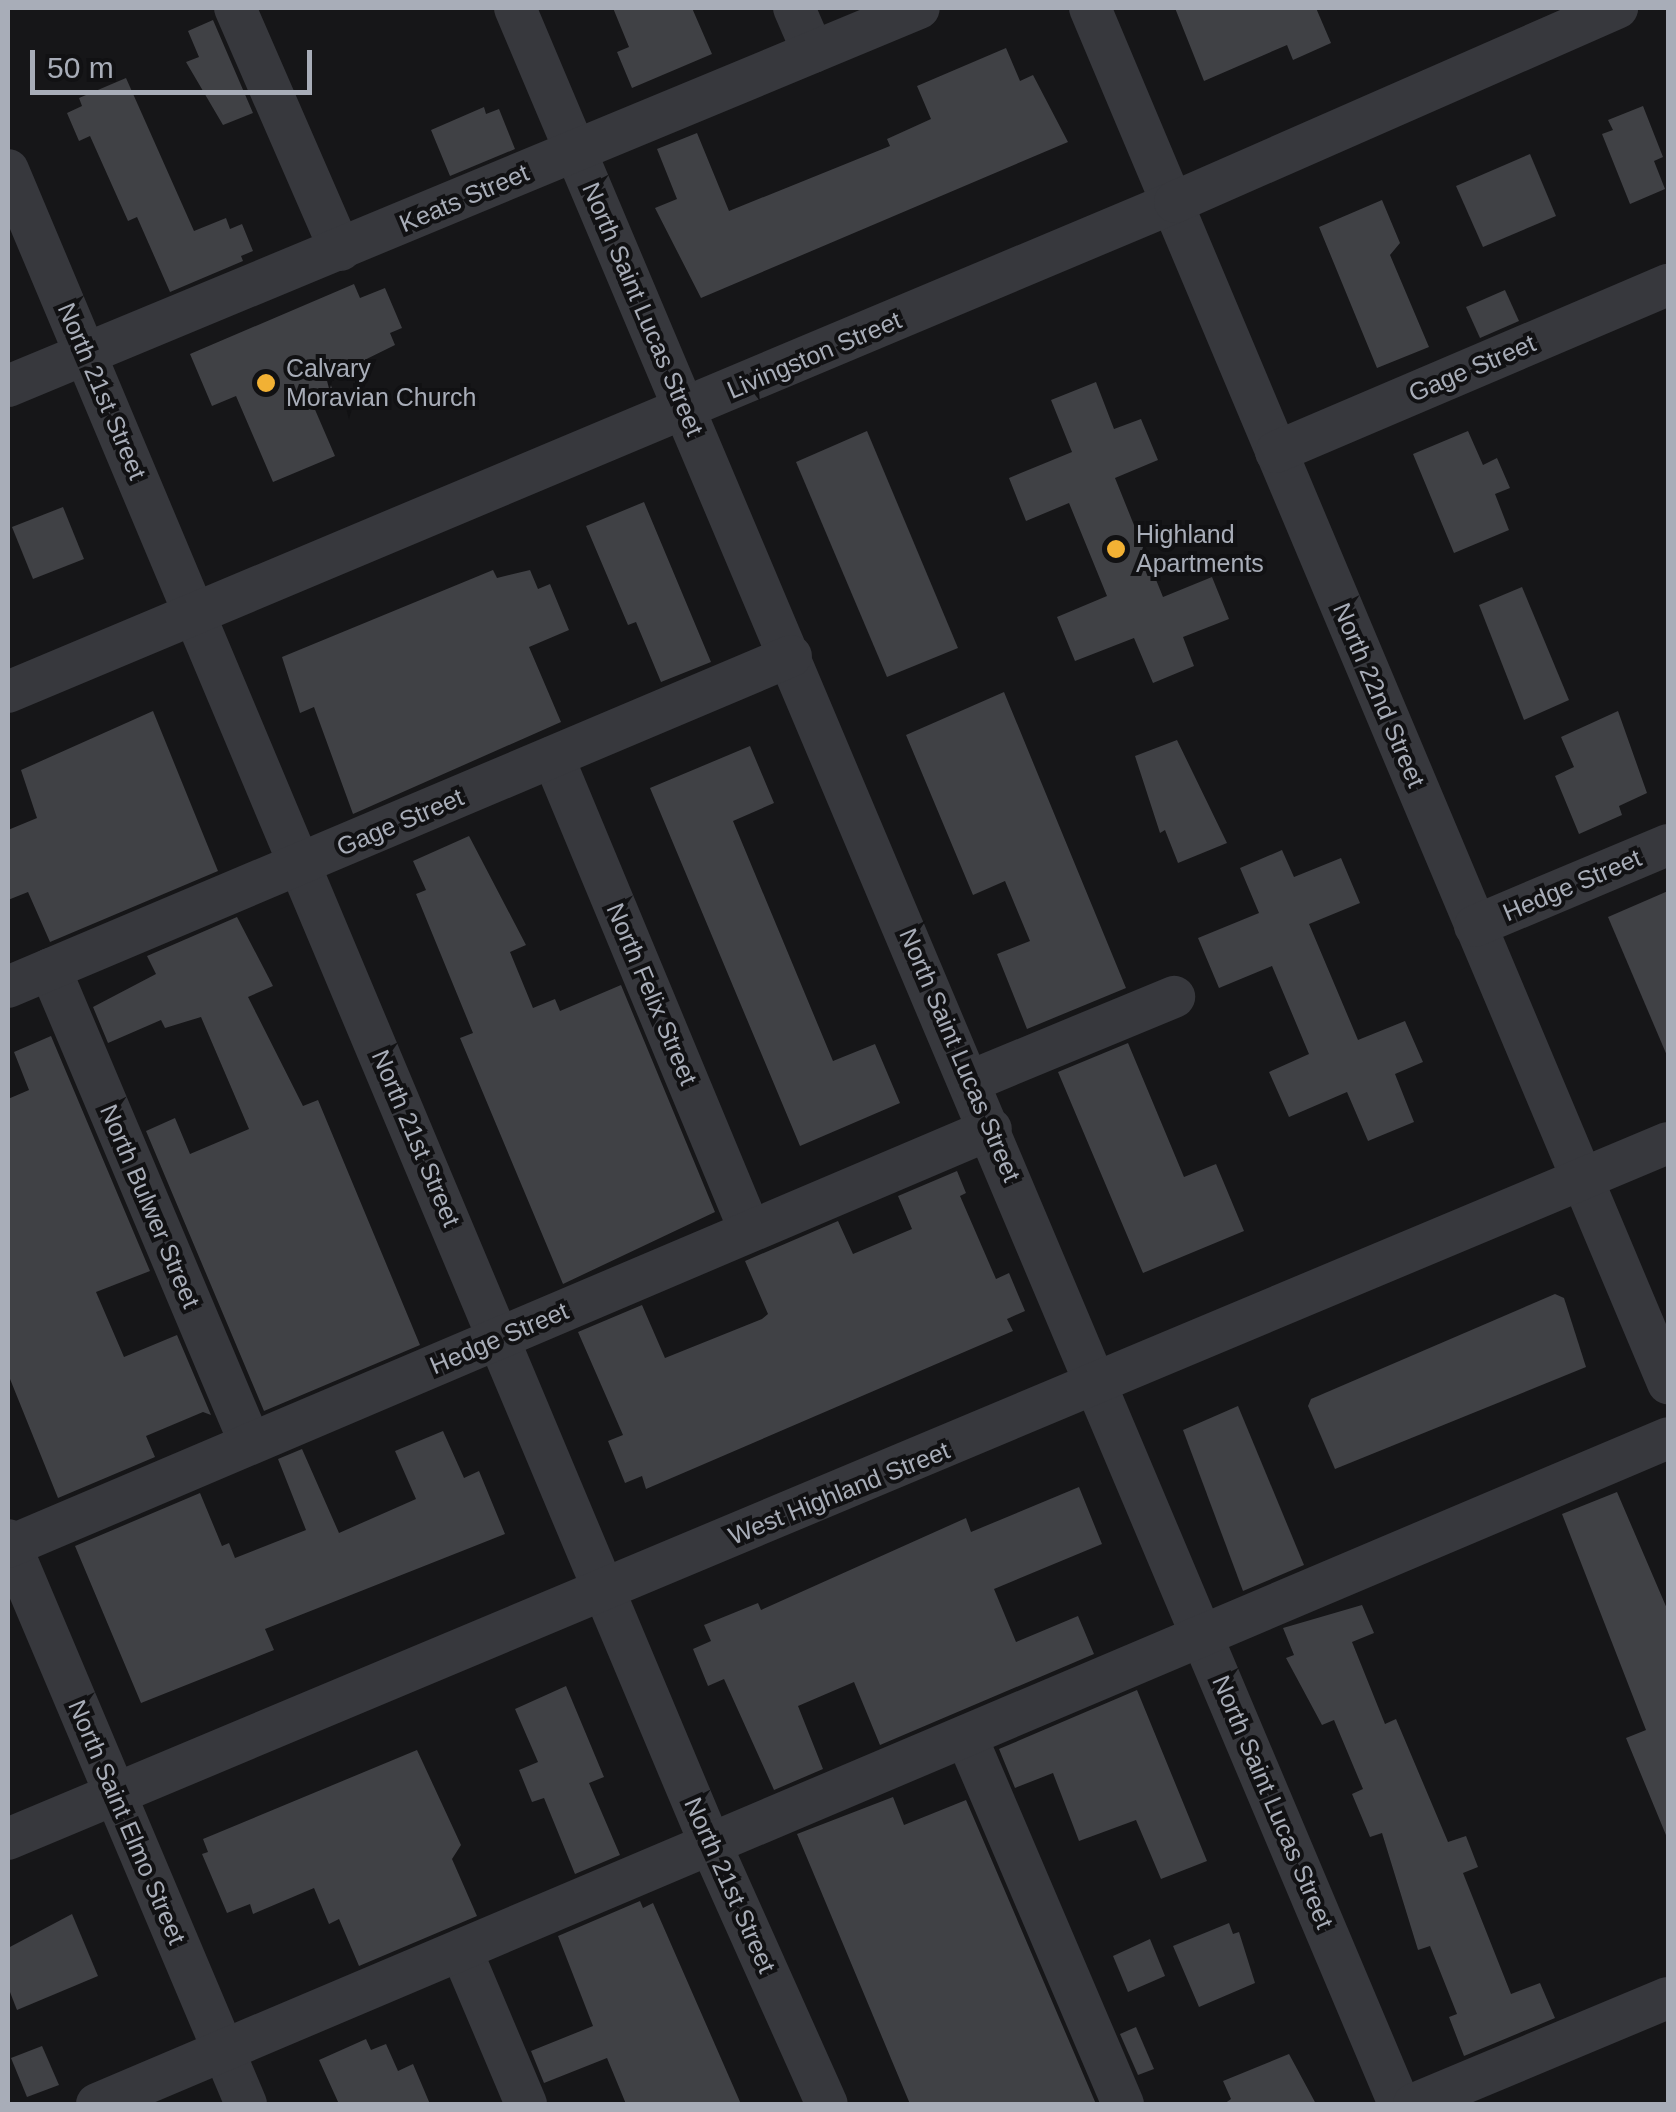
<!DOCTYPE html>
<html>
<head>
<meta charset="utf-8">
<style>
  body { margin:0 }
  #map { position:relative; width:1676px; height:2112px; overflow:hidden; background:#161618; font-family:Helvetica,sans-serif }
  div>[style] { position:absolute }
  .building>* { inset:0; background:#404145 }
  .minor>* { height:42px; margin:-21px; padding:0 21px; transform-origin:21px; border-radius:21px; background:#37383d }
  .dots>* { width:28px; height:28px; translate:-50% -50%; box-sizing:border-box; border:5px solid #111113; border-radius:50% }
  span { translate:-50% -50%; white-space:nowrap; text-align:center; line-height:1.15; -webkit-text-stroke:8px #111113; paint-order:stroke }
  .street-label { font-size:25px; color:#a8adb8 }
  .poi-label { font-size:25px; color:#a8adb8 }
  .left { translate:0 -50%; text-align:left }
  .frame { position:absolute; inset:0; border:10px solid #a8adb8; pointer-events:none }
  .scale { position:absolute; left:30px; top:50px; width:282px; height:45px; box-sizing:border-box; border:5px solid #a8adb8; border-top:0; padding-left:12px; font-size:30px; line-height:35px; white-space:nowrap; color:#a8adb8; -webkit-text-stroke:8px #111113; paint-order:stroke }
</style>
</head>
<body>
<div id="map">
  <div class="building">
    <i style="clip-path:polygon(613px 8px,692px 8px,712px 54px,632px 88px,617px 52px,629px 47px)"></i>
    <i style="clip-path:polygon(1175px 8px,1316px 8px,1331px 43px,1293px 60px,1287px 45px,1204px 81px)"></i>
    <i style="clip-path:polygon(213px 20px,253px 113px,223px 125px,186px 62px,199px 57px,188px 31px)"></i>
    <i style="clip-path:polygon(1006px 48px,1020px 81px,1033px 75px,1068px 142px,701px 298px,655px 208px,677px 199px,657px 149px,697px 133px,729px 211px,890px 146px,887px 139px,931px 119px,917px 86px)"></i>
    <i style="clip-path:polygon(126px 78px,194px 231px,226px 218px,230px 229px,242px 224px,253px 251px,241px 256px,243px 261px,170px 292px,137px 217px,128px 221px,90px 136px,79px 141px,67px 113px,82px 106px,79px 98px)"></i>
    <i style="clip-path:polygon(1643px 106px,1663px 157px,1654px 161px,1665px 189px,1630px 204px,1602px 134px,1613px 130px,1608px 120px)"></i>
    <i style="clip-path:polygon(484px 107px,486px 114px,499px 109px,515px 149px,450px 176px,431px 130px)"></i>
    <i style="clip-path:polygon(1530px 154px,1556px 216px,1483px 247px,1456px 186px)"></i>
    <i style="clip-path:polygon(1382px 200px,1400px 243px,1390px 255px,1429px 347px,1377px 368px,1319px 227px)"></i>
    <i style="clip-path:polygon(354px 284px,360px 298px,385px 288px,402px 328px,390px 333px,395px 345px,328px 378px,332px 388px,310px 398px,335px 456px,273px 482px,236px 396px,212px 406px,190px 354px)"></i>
    <i style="clip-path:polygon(1505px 290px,1519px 321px,1480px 338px,1466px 307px)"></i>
    <i style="clip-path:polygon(1096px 382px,1114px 429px,1141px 419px,1158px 460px,1115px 478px,1163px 597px,1212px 577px,1229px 619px,1183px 637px,1194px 666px,1153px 683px,1134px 638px,1075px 661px,1057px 617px,1107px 596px,1069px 503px,1026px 521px,1009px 478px,1072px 452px,1051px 400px)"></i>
    <i style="clip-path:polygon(867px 431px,958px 648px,887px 677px,796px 462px)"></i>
    <i style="clip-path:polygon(1468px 431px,1483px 465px,1497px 458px,1510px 488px,1495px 494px,1509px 530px,1454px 553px,1413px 454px)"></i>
    <i style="clip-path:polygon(644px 502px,711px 662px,661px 682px,636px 622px,628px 625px,586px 526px)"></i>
    <i style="clip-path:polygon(63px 507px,84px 559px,33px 579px,12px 527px)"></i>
    <i style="clip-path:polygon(493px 570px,497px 578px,530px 570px,538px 589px,550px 584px,569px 630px,529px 647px,561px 722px,353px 814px,314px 707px,300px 713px,282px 657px)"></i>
    <i style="clip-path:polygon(1522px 587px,1569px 700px,1524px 720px,1479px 605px)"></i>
    <i style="clip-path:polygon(1004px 692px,1126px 988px,1027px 1029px,997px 954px,1030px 941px,1005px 881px,973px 895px,906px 735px)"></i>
    <i style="clip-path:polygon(153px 711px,218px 871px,50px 942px,28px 892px,8px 900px,8px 830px,37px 818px,21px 770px)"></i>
    <i style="clip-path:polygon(1618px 711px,1647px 793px,1619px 806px,1622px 815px,1579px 834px,1555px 776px,1574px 767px,1561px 737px)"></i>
    <i style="clip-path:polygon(1177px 740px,1227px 843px,1178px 863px,1165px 830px,1160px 833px,1135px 756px)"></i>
    <i style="clip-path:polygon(750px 746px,774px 803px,733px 821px,833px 1061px,875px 1044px,900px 1103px,800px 1146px,650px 788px)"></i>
    <i style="clip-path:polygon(469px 836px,526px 945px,510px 952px,533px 1008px,555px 999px,560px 1011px,621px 985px,715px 1212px,563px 1284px,460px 1038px,473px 1033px,416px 894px,426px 890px,413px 861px)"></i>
    <i style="clip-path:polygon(1282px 850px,1294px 877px,1341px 858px,1360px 903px,1309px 924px,1358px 1040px,1405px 1021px,1423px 1062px,1395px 1074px,1414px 1122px,1368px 1141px,1347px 1092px,1289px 1117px,1269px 1072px,1309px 1054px,1272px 966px,1219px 988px,1198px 938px,1259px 913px,1240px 868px)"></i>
    <i style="clip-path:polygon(1668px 891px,1668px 1058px,1608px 917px)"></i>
    <i style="clip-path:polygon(237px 917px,273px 986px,248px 997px,303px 1106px,318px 1100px,420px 1345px,264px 1411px,146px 1131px,175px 1118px,190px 1154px,249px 1129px,201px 1017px,165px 1028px,161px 1020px,108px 1043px,93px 1007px,156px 974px,147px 956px)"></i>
    <i style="clip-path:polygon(51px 1036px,150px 1271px,96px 1292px,124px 1357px,177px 1335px,211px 1415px,203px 1412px,146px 1436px,155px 1457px,58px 1498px,8px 1374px,8px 1099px,29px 1090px,14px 1052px)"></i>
    <i style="clip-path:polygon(1128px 1043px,1184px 1177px,1216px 1164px,1244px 1231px,1143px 1273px,1058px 1072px)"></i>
    <i style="clip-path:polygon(957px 1171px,966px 1193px,960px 1196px,996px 1279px,1009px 1273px,1025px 1311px,1007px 1319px,1013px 1331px,646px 1489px,642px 1476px,625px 1483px,608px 1441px,623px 1435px,578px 1332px,642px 1305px,665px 1358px,762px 1319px,768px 1314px,745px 1261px,838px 1221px,853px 1254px,912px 1229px,898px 1196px)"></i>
    <i style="clip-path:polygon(1555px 1294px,1564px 1298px,1586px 1367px,1335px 1469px,1308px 1406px,1311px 1399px)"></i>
    <i style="clip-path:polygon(1238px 1406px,1304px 1565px,1243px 1591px,1183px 1430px)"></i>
    <i style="clip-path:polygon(443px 1431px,464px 1478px,479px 1471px,505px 1534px,265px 1629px,274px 1650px,141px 1703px,75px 1546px,200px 1493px,222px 1546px,229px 1543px,235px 1558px,306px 1530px,278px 1459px,302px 1449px,339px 1533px,416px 1499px,395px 1451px)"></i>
    <i style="clip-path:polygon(1079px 1487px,1102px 1544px,994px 1589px,1016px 1642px,1078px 1616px,1094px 1654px,880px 1745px,854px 1682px,798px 1706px,823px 1769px,774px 1790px,724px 1679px,708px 1686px,693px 1649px,711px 1641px,704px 1625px,758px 1603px,761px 1610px,966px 1518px,971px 1532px)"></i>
    <i style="clip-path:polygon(1617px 1492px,1668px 1611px,1668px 1840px,1626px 1738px,1646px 1730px,1562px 1514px)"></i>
    <i style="clip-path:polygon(1362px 1605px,1374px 1633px,1352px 1642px,1385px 1724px,1396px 1719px,1448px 1842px,1466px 1836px,1478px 1867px,1463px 1873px,1511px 1994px,1540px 1983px,1555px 2018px,1464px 2056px,1449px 2017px,1457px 2014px,1430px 1946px,1418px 1950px,1382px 1833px,1370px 1837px,1352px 1794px,1363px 1789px,1334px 1720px,1322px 1725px,1286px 1658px,1294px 1655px,1283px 1628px)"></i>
    <i style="clip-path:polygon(566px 1686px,604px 1777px,589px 1783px,620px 1855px,575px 1874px,544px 1798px,532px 1802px,519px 1770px,538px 1762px,515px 1709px)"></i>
    <i style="clip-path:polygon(1137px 1690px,1207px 1861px,1161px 1879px,1136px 1820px,1079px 1841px,1053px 1773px,1015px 1788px,999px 1749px)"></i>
    <i style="clip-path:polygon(417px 1750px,461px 1845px,452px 1859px,477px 1916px,359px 1966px,339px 1919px,329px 1924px,314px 1888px,253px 1914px,250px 1904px,227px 1913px,202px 1854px,208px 1852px,203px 1839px)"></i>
    <i style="clip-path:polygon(893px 1797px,904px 1825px,966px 1800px,1096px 2104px,910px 2104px,797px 1834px)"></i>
    <i style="clip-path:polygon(640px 1901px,643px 1908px,653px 1903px,741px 2104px,626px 2104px,607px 2058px,544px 2083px,531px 2051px,593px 2026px,558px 1936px)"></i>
    <i style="clip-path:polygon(72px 1914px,98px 1976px,17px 2010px,8px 1987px,8px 1948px)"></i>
    <i style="clip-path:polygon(1229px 1923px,1233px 1934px,1239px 1932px,1255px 1983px,1199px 2007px,1173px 1946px)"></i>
    <i style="clip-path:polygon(1150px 1939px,1165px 1976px,1128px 1992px,1113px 1956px)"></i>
    <i style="clip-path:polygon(1136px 2027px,1154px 2069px,1138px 2075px,1120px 2034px)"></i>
    <i style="clip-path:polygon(366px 2039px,371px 2050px,386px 2044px,398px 2071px,413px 2064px,430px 2104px,339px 2104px,319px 2060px)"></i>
    <i style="clip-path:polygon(42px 2046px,59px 2085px,27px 2097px,11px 2058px)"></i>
    <i style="clip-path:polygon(1289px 2054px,1316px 2104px,1224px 2104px,1231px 2099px,1223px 2081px)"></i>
  </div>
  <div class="minor">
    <i style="left:235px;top:8px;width:264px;rotate:66.5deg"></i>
    <i style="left:515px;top:8px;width:2275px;rotate:67.13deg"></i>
    <i style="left:794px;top:8px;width:48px;rotate:66.6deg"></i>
    <i style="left:1090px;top:8px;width:1492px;rotate:67.2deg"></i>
    <i style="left:8px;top:170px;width:1814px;rotate:67.24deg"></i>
    <i style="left:710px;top:1843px;width:286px;rotate:65.9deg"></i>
    <i style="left:8px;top:386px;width:986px;rotate:-22.53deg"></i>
    <i style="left:1276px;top:452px;width:426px;rotate:-23.1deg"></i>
    <i style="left:8px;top:692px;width:1266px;rotate:-22.78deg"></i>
    <i style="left:1175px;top:202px;width:483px;rotate:-23.7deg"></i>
    <i style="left:553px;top:757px;width:513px;rotate:67.43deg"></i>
    <i style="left:1475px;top:926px;width:209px;rotate:-22.8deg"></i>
    <i style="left:50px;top:969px;width:514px;rotate:67.12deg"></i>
    <i style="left:8px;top:987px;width:850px;rotate:-22.92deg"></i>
    <i style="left:971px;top:1081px;width:220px;rotate:-22.5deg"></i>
    <i style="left:8px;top:1540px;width:612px;rotate:67.12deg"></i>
    <i style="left:8px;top:1547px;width:1068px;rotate:-23.04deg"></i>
    <i style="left:966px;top:1736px;width:400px;rotate:66.9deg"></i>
    <i style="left:8px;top:1839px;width:1800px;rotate:-22.75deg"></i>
    <i style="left:461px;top:1950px;width:167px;rotate:67.1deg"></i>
    <i style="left:97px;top:2104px;width:1706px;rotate:-22.97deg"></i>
    <i style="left:1414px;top:2104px;width:275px;rotate:-22.7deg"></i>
  </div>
  <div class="dots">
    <i style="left:266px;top:383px;background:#f2b134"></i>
    <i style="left:1116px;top:549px;background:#f2b134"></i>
  </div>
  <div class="street-label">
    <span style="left:464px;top:198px;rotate:-23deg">Keats Street</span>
    <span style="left:643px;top:309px;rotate:67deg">North Saint Lucas Street</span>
    <span style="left:814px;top:355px;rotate:-23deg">Livingston Street</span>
    <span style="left:1472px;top:368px;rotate:-23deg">Gage Street</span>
    <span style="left:102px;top:391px;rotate:67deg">North 21st Street</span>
    <span style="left:1379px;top:695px;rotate:67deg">North 22nd Street</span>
    <span style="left:400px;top:822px;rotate:-23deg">Gage Street</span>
    <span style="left:1572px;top:885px;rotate:-23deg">Hedge Street</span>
    <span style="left:652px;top:994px;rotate:67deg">North Felix Street</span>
    <span style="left:960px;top:1055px;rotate:67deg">North Saint Lucas Street</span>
    <span style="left:416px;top:1138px;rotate:67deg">North 21st Street</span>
    <span style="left:150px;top:1206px;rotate:67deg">North Bulwer Street</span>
    <span style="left:499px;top:1338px;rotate:-23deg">Hedge Street</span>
    <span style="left:839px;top:1493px;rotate:-22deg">West Highland Street</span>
    <span style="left:1273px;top:1802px;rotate:67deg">North Saint Lucas Street</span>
    <span style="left:127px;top:1822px;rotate:67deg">North Saint Elmo Street</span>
    <span style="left:730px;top:1885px;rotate:66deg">North 21st Street</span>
  </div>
  <div class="poi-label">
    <span class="left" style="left:286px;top:383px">Calvary<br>Moravian Church</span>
    <span class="left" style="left:1136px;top:549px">Highland<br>Apartments</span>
  </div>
  <div class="frame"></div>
  <div class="scale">50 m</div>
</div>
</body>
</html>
